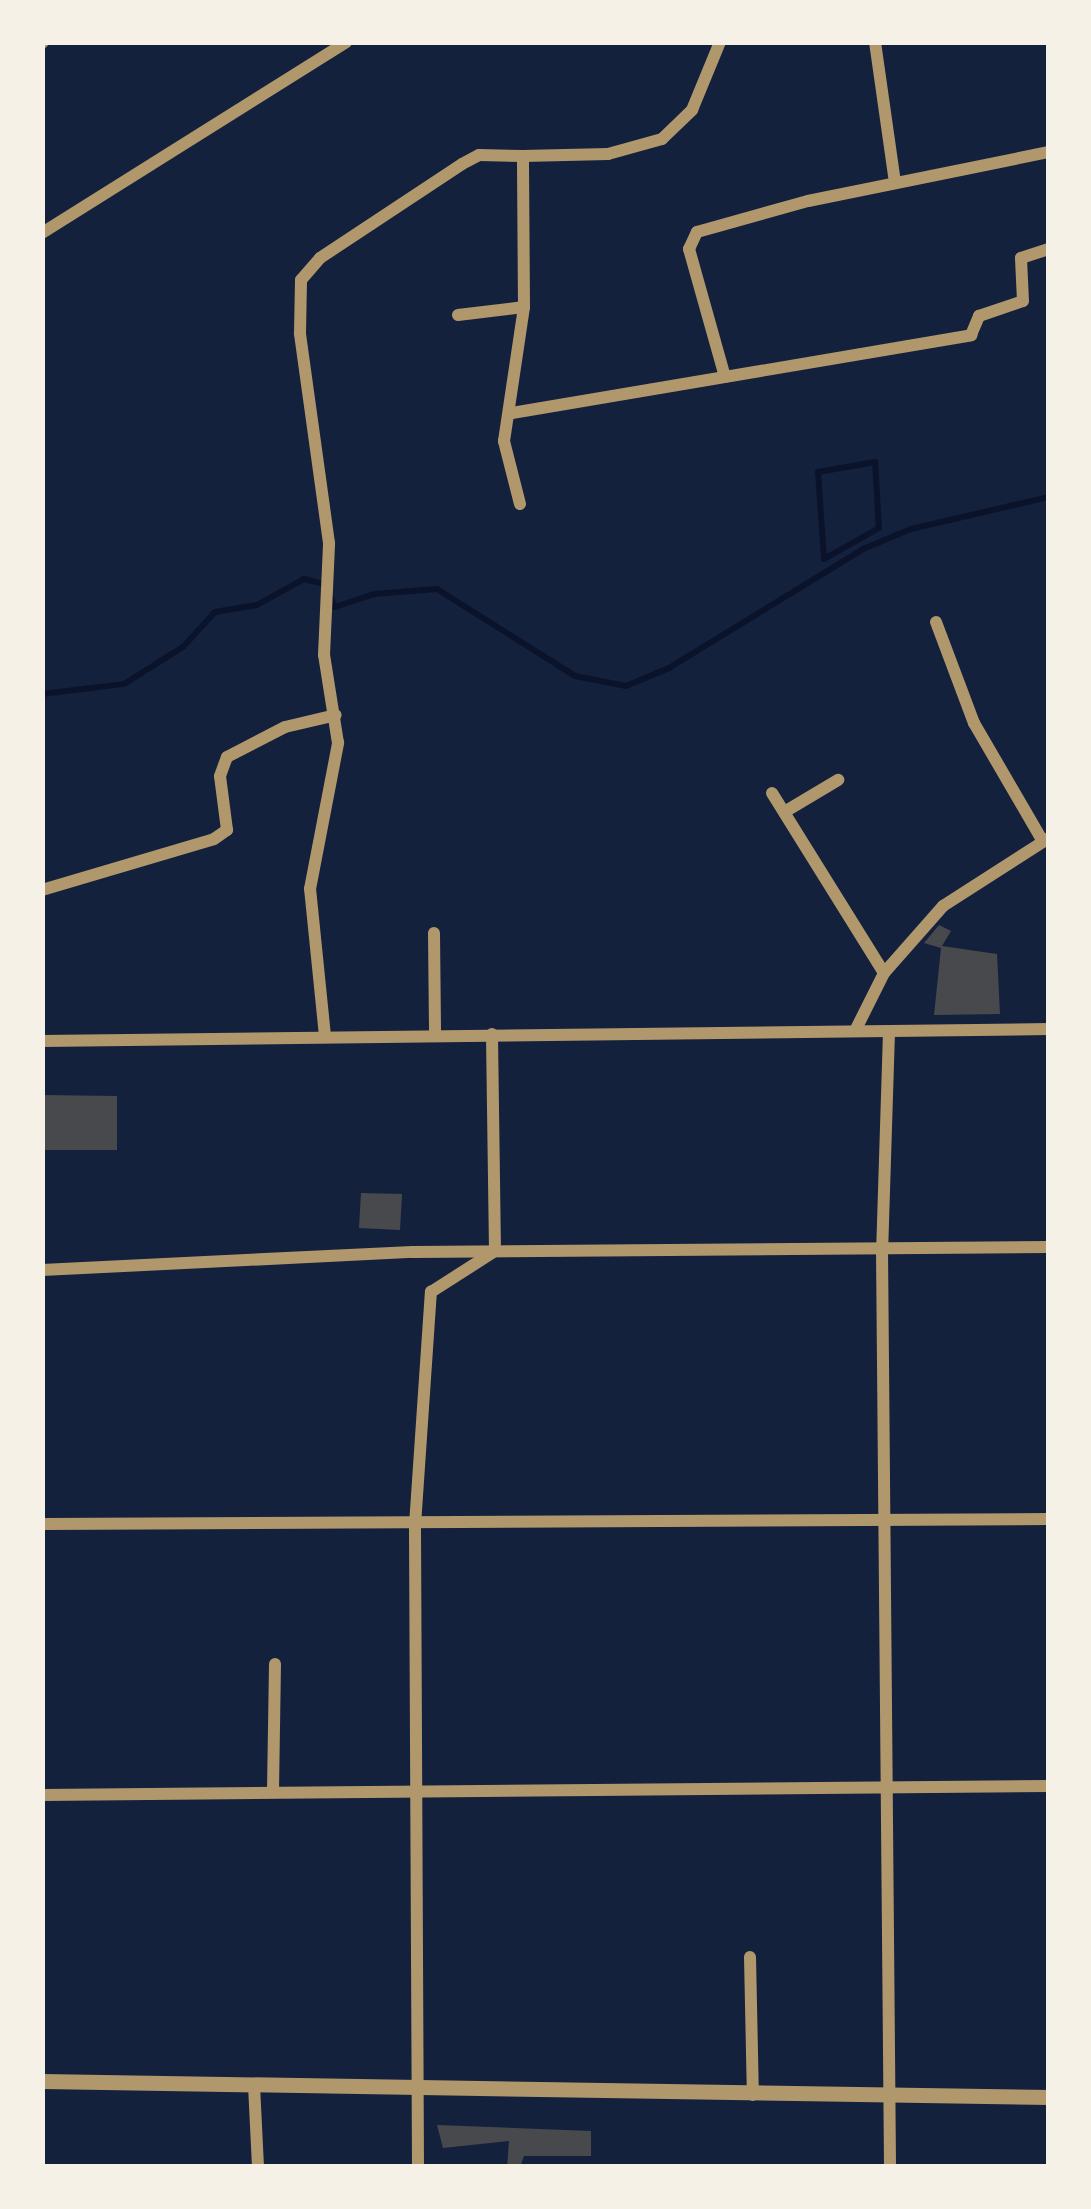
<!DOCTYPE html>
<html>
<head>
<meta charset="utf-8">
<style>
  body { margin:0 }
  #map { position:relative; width:1091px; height:2209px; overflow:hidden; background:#14213d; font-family:Overpass,sans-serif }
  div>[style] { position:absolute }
  .stream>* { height:6px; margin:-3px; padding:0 3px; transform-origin:3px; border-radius:3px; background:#0b132b }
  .building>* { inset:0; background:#48494c }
  .minor>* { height:12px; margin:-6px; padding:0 6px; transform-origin:6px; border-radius:6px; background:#b1986c }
  .tertiary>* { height:15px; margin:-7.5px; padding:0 7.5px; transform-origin:7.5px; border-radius:7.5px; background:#b1986c }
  span { translate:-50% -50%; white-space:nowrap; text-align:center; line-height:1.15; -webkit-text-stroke:10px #f6f1e7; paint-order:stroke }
  .frame { position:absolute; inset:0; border:45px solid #f6f1e7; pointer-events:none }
</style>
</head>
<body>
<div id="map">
  <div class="stream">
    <i style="left:875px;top:462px;width:66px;rotate:86.5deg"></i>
    <i style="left:879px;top:528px;width:63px;rotate:150.6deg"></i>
    <i style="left:824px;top:559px;width:87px;rotate:-93.9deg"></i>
    <i style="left:818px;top:472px;width:58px;rotate:-10deg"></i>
    <i style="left:330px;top:596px;width:12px;rotate:66deg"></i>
    <i style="left:335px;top:607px;width:41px;rotate:-18.4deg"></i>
    <i style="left:374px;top:594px;width:63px;rotate:-4.5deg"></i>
    <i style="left:437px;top:589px;width:163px;rotate:32.2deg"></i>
    <i style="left:575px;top:676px;width:52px;rotate:11.1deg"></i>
    <i style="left:626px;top:686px;width:47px;rotate:-22.7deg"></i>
    <i style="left:669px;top:668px;width:228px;rotate:-31.5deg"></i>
    <i style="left:863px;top:549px;width:52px;rotate:-22.6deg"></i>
    <i style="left:911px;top:529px;width:142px;rotate:-13.1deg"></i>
    <i style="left:42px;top:694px;width:83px;rotate:-7deg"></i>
    <i style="left:124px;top:684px;width:70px;rotate:-32.1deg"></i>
    <i style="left:183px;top:647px;width:47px;rotate:-47.6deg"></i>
    <i style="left:215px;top:612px;width:43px;rotate:-9.5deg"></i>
    <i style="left:257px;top:605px;width:54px;rotate:-29deg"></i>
    <i style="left:304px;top:579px;width:21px;rotate:14deg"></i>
  </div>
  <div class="building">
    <i style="clip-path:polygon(939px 925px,951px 931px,942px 946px,997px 954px,1000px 1014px,934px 1015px,941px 948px,924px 943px)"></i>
    <i style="clip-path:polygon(42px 1095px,117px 1096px,117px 1150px,42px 1150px)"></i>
    <i style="clip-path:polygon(361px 1193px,402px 1194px,400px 1230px,359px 1228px)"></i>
    <i style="clip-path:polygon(437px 2125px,591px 2131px,591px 2156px,524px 2156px,520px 2167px,507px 2167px,509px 2141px,443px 2148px)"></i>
  </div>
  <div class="minor">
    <i style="left:875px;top:42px;width:142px;rotate:81.9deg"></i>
    <i style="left:42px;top:43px;width:1px;rotate:-45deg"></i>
    <i style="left:42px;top:233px;width:359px;rotate:-32.1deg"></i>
    <i style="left:458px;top:315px;width:66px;rotate:-6.9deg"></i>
    <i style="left:725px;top:377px;width:133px;rotate:-105.7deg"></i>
    <i style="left:689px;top:249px;width:19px;rotate:-65deg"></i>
    <i style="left:697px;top:232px;width:115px;rotate:-15.6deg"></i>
    <i style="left:808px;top:201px;width:246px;rotate:-11.5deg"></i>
    <i style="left:512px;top:413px;width:466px;rotate:-9.6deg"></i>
    <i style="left:971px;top:335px;width:21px;rotate:-67deg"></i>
    <i style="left:979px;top:316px;width:46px;rotate:-18.8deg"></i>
    <i style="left:1023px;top:301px;width:43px;rotate:-92.7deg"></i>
    <i style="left:1021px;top:258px;width:29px;rotate:-18deg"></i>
    <i style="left:520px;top:504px;width:65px;rotate:-104.3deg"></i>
    <i style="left:504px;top:441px;width:135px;rotate:-81.5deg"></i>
    <i style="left:524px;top:307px;width:151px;rotate:-90.4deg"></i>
    <i style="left:523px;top:156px;width:85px;rotate:-1.3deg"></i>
    <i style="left:608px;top:154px;width:56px;rotate:-15.5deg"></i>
    <i style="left:662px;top:139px;width:42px;rotate:-44deg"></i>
    <i style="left:692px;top:110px;width:74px;rotate:-67.6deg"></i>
    <i style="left:936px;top:622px;width:108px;rotate:69.4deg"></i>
    <i style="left:974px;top:723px;width:135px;rotate:59.8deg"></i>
    <i style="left:772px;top:793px;width:212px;rotate:58.1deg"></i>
    <i style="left:786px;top:811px;width:61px;rotate:-30.8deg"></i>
    <i style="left:42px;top:890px;width:179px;rotate:-16.5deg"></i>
    <i style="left:214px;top:839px;width:16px;rotate:-35deg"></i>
    <i style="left:227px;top:830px;width:54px;rotate:-97.4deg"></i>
    <i style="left:220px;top:776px;width:20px;rotate:-70deg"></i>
    <i style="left:227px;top:757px;width:65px;rotate:-27.3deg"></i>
    <i style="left:285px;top:727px;width:52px;rotate:-13.2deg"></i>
    <i style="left:434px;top:933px;width:100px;rotate:89.4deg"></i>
    <i style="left:855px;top:1031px;width:65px;rotate:-63.4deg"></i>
    <i style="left:884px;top:973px;width:89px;rotate:-48.6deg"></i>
    <i style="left:943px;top:906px;width:126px;rotate:-32.7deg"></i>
    <i style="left:889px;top:1032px;width:217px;rotate:91.8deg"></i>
    <i style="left:882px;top:1249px;width:918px;rotate:89.5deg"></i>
    <i style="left:325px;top:1036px;width:148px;rotate:-95.8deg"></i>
    <i style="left:310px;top:889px;width:149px;rotate:-79.1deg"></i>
    <i style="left:338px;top:743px;width:89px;rotate:-99deg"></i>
    <i style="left:324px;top:655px;width:112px;rotate:-87.4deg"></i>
    <i style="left:329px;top:543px;width:212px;rotate:-97.9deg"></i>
    <i style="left:300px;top:333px;width:53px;rotate:-88.9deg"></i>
    <i style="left:301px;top:280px;width:29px;rotate:-49deg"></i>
    <i style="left:320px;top:258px;width:170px;rotate:-33.5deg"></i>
    <i style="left:462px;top:164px;width:19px;rotate:-28deg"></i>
    <i style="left:479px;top:155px;width:44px;rotate:1.3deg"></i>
    <i style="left:42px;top:1041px;width:1007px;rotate:-0.68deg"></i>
    <i style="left:42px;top:1270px;width:371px;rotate:-2.8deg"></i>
    <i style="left:413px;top:1252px;width:636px;rotate:-0.45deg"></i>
    <i style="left:42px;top:1524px;width:1007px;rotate:-0.28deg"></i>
    <i style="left:273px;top:1791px;width:127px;rotate:-89.1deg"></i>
    <i style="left:42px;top:1795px;width:1007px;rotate:-0.51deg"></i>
    <i style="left:750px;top:1957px;width:138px;rotate:88.8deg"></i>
    <i style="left:254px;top:2085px;width:82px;rotate:87.2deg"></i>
    <i style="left:418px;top:2167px;width:642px;rotate:-90.27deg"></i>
    <i style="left:415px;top:1525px;width:234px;rotate:-86.1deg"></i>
    <i style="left:431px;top:1292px;width:76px;rotate:-32.6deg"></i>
    <i style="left:495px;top:1251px;width:217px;rotate:-90.8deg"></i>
  </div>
  <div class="tertiary">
    <i style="left:42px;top:2081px;width:1007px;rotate:0.91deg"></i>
  </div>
  <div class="frame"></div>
</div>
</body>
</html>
